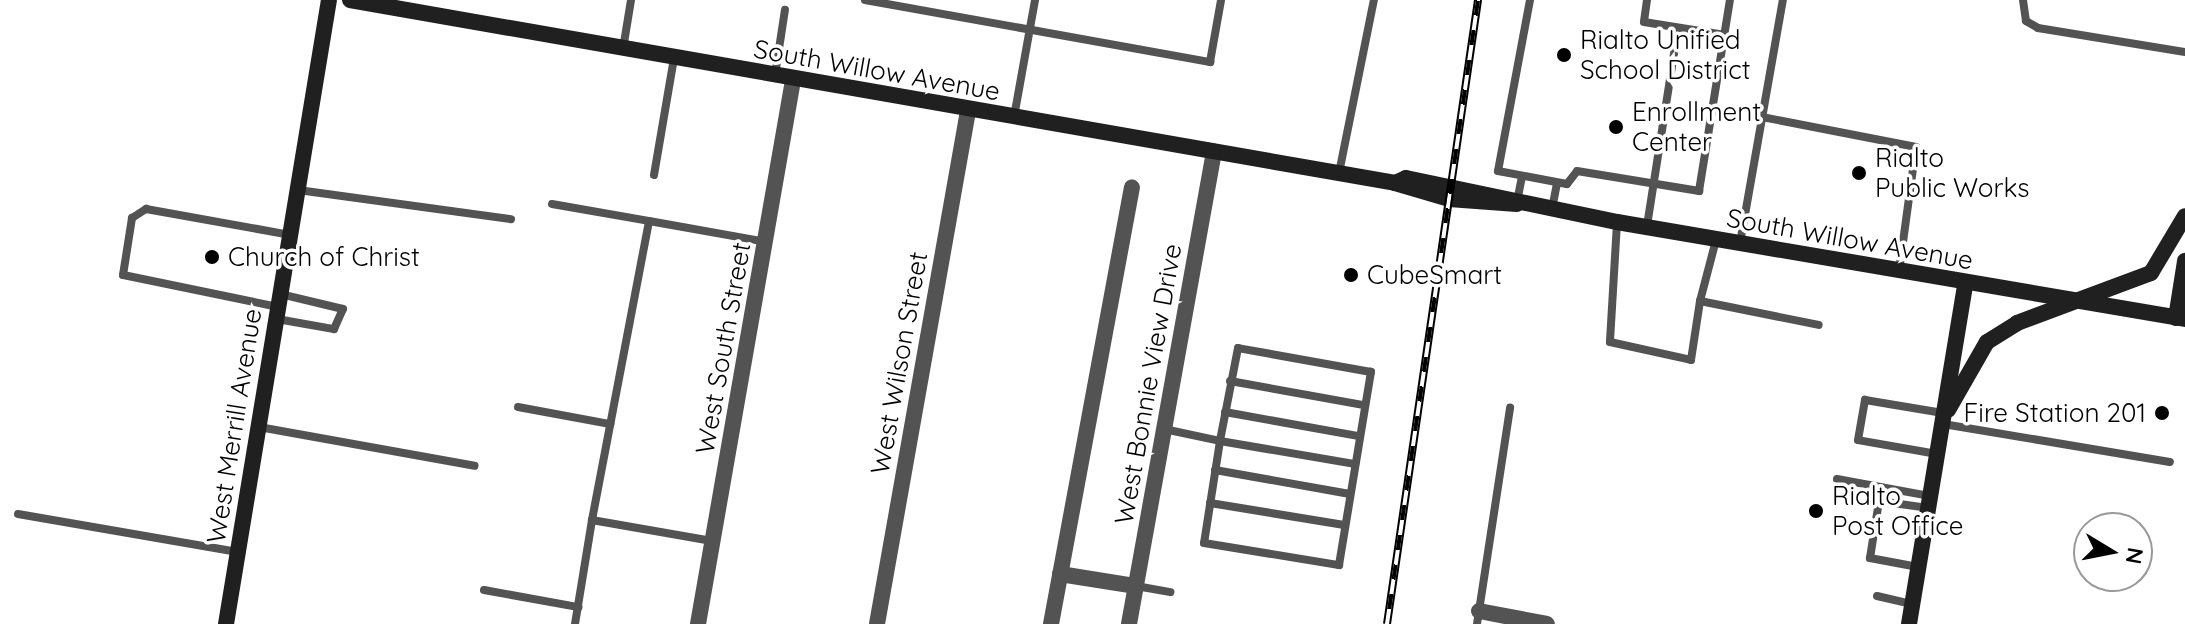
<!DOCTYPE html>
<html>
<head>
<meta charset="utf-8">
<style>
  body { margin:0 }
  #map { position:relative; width:2185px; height:624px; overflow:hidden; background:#fff; font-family:Quicksand,sans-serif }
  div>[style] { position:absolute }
  .lane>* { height:8px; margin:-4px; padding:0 4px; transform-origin:4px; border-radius:4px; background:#535353 }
  .street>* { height:16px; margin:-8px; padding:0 8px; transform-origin:8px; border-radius:8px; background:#535353 }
  .secondary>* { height:16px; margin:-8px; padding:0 8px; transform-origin:8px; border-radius:8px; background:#202020 }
  .rail>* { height:8px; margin-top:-4px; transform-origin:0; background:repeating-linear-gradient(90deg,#fff 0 15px,#000 0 30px); box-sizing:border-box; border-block:2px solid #000 }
  .dots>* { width:22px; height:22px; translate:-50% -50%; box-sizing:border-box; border:4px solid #fff; border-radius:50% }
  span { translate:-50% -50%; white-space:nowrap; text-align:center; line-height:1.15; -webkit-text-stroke:7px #fff; paint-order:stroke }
  .poi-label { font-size:26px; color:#000 }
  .left { translate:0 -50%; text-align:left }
  .right { translate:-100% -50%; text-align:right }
  .street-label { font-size:26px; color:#000 }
  .north { position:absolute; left:2073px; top:512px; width:80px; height:80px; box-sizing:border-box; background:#fff; border:2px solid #999; border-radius:50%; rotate:100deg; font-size:22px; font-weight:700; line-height:32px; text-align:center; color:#000 }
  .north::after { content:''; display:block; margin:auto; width:28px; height:36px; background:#000; clip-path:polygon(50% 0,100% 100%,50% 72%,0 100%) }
</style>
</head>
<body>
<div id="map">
  <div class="lane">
    <i style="left:865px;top:0;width:351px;rotate:10.2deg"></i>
    <i style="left:1210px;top:62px;width:63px;rotate:-79.9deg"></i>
    <i style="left:1530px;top:0;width:174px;rotate:100.6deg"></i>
    <i style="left:1498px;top:171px;width:70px;rotate:10.7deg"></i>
    <i style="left:1567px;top:184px;width:16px;rotate:-52deg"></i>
    <i style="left:1577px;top:171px;width:124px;rotate:9.3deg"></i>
    <i style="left:1699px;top:191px;width:193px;rotate:-80.8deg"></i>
    <i style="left:1647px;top:0;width:22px;rotate:98deg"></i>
    <i style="left:1644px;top:22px;width:82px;rotate:9.1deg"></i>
    <i style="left:2023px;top:0;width:21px;rotate:82deg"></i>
    <i style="left:2026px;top:21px;width:14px;rotate:30deg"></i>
    <i style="left:2038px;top:28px;width:149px;rotate:9.3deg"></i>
    <i style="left:623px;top:49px;width:50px;rotate:-80.7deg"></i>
    <i style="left:775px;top:75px;width:66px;rotate:-81.3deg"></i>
    <i style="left:1014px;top:117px;width:119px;rotate:-79.8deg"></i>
    <i style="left:1762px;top:117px;width:157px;rotate:11deg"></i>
    <i style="left:1916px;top:147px;width:125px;rotate:97.8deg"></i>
    <i style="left:1339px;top:173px;width:177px;rotate:-78.6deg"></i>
    <i style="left:654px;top:175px;width:119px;rotate:-80.3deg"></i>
    <i style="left:298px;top:190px;width:215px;rotate:7.8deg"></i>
    <i style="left:1517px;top:202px;width:26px;rotate:-79deg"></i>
    <i style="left:552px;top:204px;width:98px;rotate:9.9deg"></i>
    <i style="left:1552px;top:209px;width:26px;rotate:-79deg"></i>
    <i style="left:1617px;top:223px;width:119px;rotate:93.4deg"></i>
    <i style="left:1610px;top:342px;width:83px;rotate:12.5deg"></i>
    <i style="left:1691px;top:360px;width:60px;rotate:-81.3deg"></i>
    <i style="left:1700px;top:301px;width:121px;rotate:11.4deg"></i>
    <i style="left:1647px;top:226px;width:200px;rotate:-81.1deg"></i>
    <i style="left:1740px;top:243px;width:247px;rotate:-80deg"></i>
    <i style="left:1700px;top:301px;width:63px;rotate:-75.3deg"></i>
    <i style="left:278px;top:307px;width:158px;rotate:-168.3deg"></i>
    <i style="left:123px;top:275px;width:58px;rotate:-81deg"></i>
    <i style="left:132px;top:218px;width:17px;rotate:-33deg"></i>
    <i style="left:146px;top:209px;width:146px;rotate:10.2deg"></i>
    <i style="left:277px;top:319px;width:58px;rotate:10deg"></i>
    <i style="left:334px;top:329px;width:22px;rotate:-66deg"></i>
    <i style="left:343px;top:309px;width:65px;rotate:-166.6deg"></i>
    <i style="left:1230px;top:381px;width:136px;rotate:10.2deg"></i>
    <i style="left:518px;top:407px;width:94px;rotate:10.5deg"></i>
    <i style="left:1225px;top:412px;width:136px;rotate:10.2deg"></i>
    <i style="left:1943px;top:424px;width:230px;rotate:9.5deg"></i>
    <i style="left:259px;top:427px;width:219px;rotate:10.2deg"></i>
    <i style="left:1164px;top:429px;width:57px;rotate:12.1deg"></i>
    <i style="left:1220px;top:441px;width:103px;rotate:98.9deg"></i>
    <i style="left:1204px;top:543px;width:137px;rotate:9.3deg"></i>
    <i style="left:1339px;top:565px;width:196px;rotate:-80.6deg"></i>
    <i style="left:1371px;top:372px;width:135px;rotate:-169.8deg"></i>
    <i style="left:1238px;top:348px;width:95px;rotate:101deg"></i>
    <i style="left:1220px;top:441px;width:136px;rotate:9.7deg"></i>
    <i style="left:1937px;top:454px;width:80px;rotate:-170deg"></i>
    <i style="left:1858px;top:440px;width:41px;rotate:-80.1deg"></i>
    <i style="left:1865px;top:400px;width:79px;rotate:9.5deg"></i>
    <i style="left:1215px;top:470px;width:137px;rotate:10.1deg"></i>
    <i style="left:1837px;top:479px;width:95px;rotate:10.4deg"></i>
    <i style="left:1210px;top:503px;width:136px;rotate:9.3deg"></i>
    <i style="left:18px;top:514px;width:223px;rotate:9.8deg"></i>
    <i style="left:712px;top:541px;width:122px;rotate:-170.1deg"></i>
    <i style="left:592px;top:520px;width:304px;rotate:-79.2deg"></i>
    <i style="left:649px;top:221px;width:120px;rotate:10.1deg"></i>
    <i style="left:1918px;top:567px;width:49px;rotate:-169.4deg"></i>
    <i style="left:1870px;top:558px;width:58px;rotate:-81deg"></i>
    <i style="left:1879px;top:501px;width:49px;rotate:8.1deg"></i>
    <i style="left:1136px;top:586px;width:35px;rotate:10deg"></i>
    <i style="left:484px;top:590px;width:96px;rotate:10.3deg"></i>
    <i style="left:1877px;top:596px;width:36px;rotate:13deg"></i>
    <i style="left:575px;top:624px;width:105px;rotate:-80.7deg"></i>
    <i style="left:1477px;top:624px;width:219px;rotate:-81.3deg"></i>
  </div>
  <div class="street">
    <i style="left:1060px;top:574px;width:77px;rotate:9deg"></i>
    <i style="left:1479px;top:611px;width:69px;rotate:10.8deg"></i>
    <i style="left:698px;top:624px;width:552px;rotate:-80.09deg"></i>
    <i style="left:877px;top:624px;width:521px;rotate:-79.94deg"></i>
    <i style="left:1051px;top:624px;width:444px;rotate:-79.5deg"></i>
    <i style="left:1129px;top:624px;width:480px;rotate:-79.8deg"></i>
  </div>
  <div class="secondary">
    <i style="left:350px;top:0;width:1061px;rotate:9.93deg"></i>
    <i style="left:1395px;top:183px;width:56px;rotate:16.5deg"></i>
    <i style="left:1449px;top:199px;width:68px;rotate:4.2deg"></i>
    <i style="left:1395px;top:183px;width:12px;rotate:-24deg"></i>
    <i style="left:1406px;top:178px;width:216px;rotate:11.8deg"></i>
    <i style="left:1617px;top:222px;width:576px;rotate:9.69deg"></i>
    <i style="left:2176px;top:318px;width:58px;rotate:-81deg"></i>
    <i style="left:1948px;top:410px;width:78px;rotate:-60.2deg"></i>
    <i style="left:1987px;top:342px;width:36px;rotate:-32deg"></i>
    <i style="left:2017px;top:323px;width:143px;rotate:-20.5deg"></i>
    <i style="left:2151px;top:273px;width:66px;rotate:-59.2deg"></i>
    <i style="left:226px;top:624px;width:632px;rotate:-80.63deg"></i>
    <i style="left:1909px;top:624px;width:345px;rotate:-80.6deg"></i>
  </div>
  <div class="rail">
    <i style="left:1387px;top:624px;width:631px;rotate:-81.7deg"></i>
  </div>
  <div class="dots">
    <i style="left:1564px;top:55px;background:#000"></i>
    <i style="left:1616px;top:127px;background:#000"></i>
    <i style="left:1859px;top:173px;background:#000"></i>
    <i style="left:212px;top:257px;background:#000"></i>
    <i style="left:1351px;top:275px;background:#000"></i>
    <i style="left:2162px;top:413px;background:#000"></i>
    <i style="left:1816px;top:511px;background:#000"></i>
  </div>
  <div class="poi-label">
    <span class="left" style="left:1580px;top:55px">Rialto Unified<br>School District</span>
    <span class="left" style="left:1632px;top:127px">Enrollment<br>Center</span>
    <span class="left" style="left:1875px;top:173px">Rialto<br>Public Works</span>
    <span class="left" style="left:228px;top:257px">Church of Christ</span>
    <span class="left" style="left:1367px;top:275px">CubeSmart</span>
    <span class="right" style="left:2146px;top:413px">Fire Station 201</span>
    <span class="left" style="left:1832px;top:511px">Rialto<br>Post Office</span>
  </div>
  <div class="street-label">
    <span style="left:877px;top:70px;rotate:10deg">South Willow Avenue</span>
    <span style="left:1850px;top:239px;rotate:10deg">South Willow Avenue</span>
    <span style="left:723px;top:348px;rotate:-80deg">West South Street</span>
    <span style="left:899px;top:363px;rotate:-80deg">West Wilson Street</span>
    <span style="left:1148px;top:384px;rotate:-80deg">West Bonnie View Drive</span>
    <span style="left:234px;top:426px;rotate:-81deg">West Merrill Avenue</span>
  </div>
  <div class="north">N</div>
</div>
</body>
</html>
